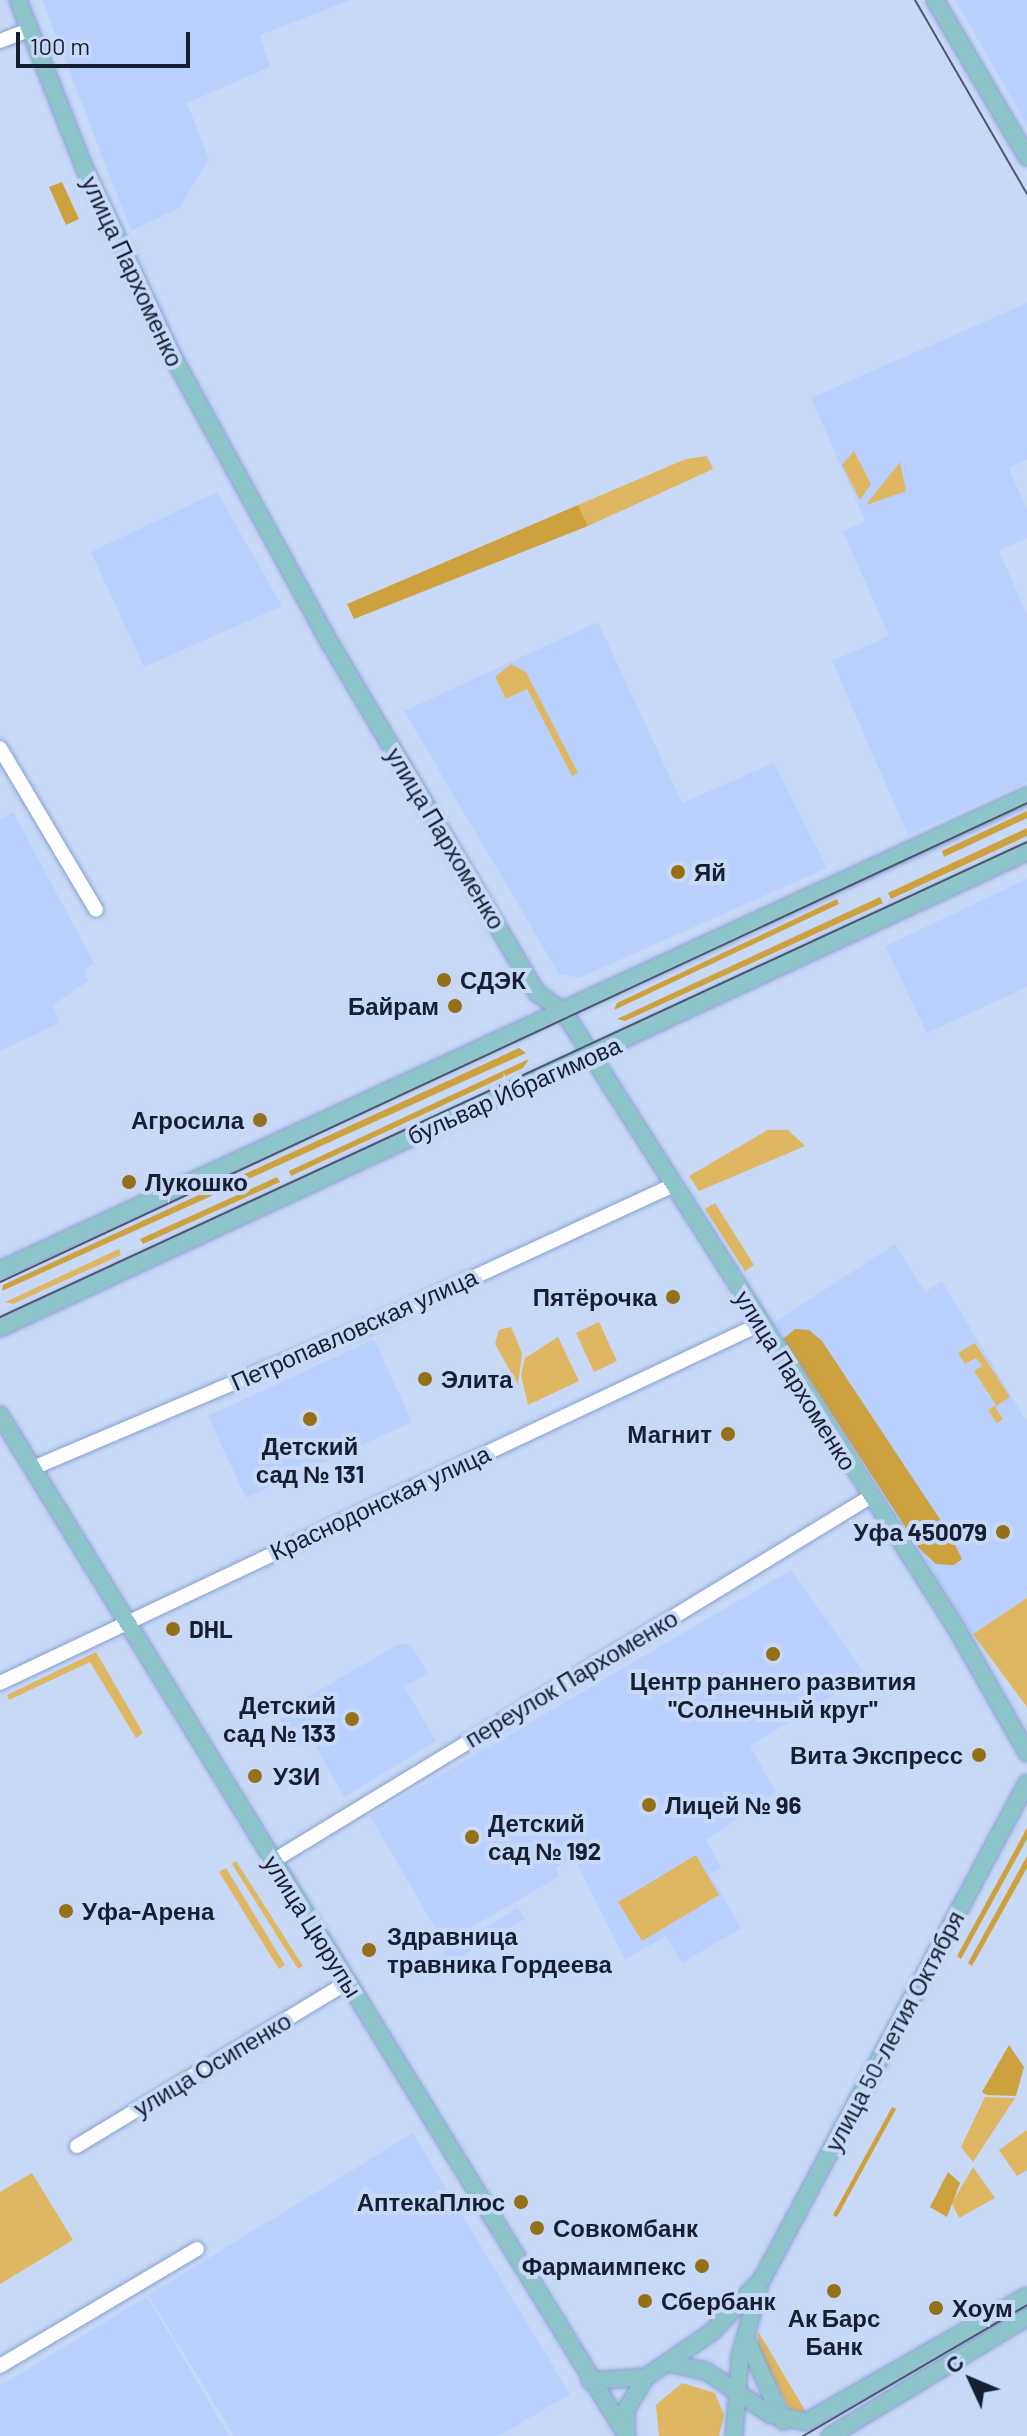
<!DOCTYPE html>
<html>
<head>
<meta charset="utf-8">
<style>
  body { margin:0 }
  #map { position:relative; width:1027px; height:2436px; overflow:hidden; background:#c8d8f7; font-family:Barlow,sans-serif }
  div>[style] { position:absolute }
  .built>* { inset:0; background:#b9d0fe }
  .green>* { inset:0; background:#dfb661 }
  .forest>* { inset:0; background:#cda13e }
  .roads { filter:drop-shadow(0 0 2px #879fd0) drop-shadow(0 0 2px #879fd0) }
  .minor>* { height:14px; margin:-7px; padding:0 7px; transform-origin:7px; border-radius:7px; background:#fff }
  .major>* { height:16px; margin:-8px; padding:0 8px; transform-origin:8px; border-radius:8px; background:#8ec5ca }
  .tram>* { height:2px; margin:-1px; padding:0 1px; transform-origin:1px; border-radius:1px; background:#4b566c }
  .dots>* { width:22px; height:22px; translate:-50% -50%; box-sizing:border-box; border:4px solid #c8d8f7; border-radius:50% }
  span { translate:-50% -50%; white-space:nowrap; text-align:center; line-height:1.15; -webkit-text-stroke:8px #c8d8f7; paint-order:stroke }
  .street-label { font-size:24px; color:#161f32 }
  .poi-label { font-size:24px; color:#161f32; font-weight:700 }
  .left { translate:0 -50%; text-align:left }
  .right { translate:-100% -50%; text-align:right }
  .north { position:absolute; left:931px; top:2340px; width:80px; height:80px; -webkit-text-stroke:6px #c8d8f7; paint-order:stroke; rotate:314deg; font-size:22px; font-weight:700; line-height:32px; text-align:center; color:#161f32 }
  .north::after { content:''; display:block; margin:auto; width:28px; height:36px; background:#161f32; clip-path:polygon(50% 0,100% 100%,50% 72%,0 100%) }
  .scale { position:absolute; left:16px; top:32px; width:174px; height:36px; box-sizing:border-box; border:4px solid #161f32; border-top:0; padding-left:10px; font-size:24px; line-height:28px; white-space:nowrap; color:#161f32; -webkit-text-stroke:6px #c8d8f7; paint-order:stroke }
</style>
</head>
<body>
<div id="map">
  <div class="built">
    <i style="clip-path:polygon(42px 0,351px 0,260px 35px,270px 67px,187px 103px,209px 159px,179px 208px,131px 231px)"></i>
    <i style="clip-path:polygon(955px 0,1027px 0,1027px 125px)"></i>
    <i style="clip-path:polygon(1027px 303px,1027px 460px,1009px 468px,1027px 510px,1027px 538px,999px 551px,1027px 615px,1027px 782px,908px 835px,832px 661px,889px 636px,843px 531px,865px 521px,811px 398px)"></i>
    <i style="clip-path:polygon(217px 492px,282px 606px,144px 667px,91px 552px)"></i>
    <i style="clip-path:polygon(598px 622px,682px 803px,774px 763px,827px 868px,579px 978px,559px 974px,404px 711px)"></i>
    <i style="clip-path:polygon(13px 812px,94px 963px,85px 969px,88px 981px,53px 1005px,59px 1023px,0 1051px,0 819px)"></i>
    <i style="clip-path:polygon(1027px 879px,1027px 987px,927px 1033px,885px 946px)"></i>
    <i style="clip-path:polygon(895px 1244px,925px 1292px,942px 1281px,1027px 1422px,1027px 1598px,973px 1634px,775px 1322px)"></i>
    <i style="clip-path:polygon(374px 1339px,412px 1422px,246px 1498px,208px 1416px)"></i>
    <i style="clip-path:polygon(791px 1570px,866px 1675px,750px 1746px,776px 1792px,706px 1840px,721px 1867px,710px 1874px,741px 1928px,682px 1963px,666px 1936px,625px 1960px,574px 1858px,556px 1868px,560px 1876px,444px 1943px,370px 1816px)"></i>
    <i style="clip-path:polygon(401px 1643px,411px 1645px,428px 1673px,404px 1687px,436px 1741px,344px 1797px,315px 1745px,290px 1747px,278px 1714px)"></i>
    <i style="clip-path:polygon(518px 1908px,525px 1919px,450px 1963px,443px 1952px)"></i>
    <i style="clip-path:polygon(413px 2133px,570px 2394px,499px 2436px,234px 2436px,148px 2295px)"></i>
    <i style="clip-path:polygon(147px 2296px,229px 2436px,0 2436px,0 2386px)"></i>
  </div>
  <div class="green">
    <i style="clip-path:polygon(854px 451px,871px 484px,860px 500px,842px 465px)"></i>
    <i style="clip-path:polygon(707px 456px,713px 469px,588px 526px,578px 505px,686px 459px)"></i>
    <i style="clip-path:polygon(900px 462px,906px 491px,866px 505px)"></i>
    <i style="clip-path:polygon(511px 664px,526px 672px,578px 773px,572px 776px,527px 689px,506px 699px,495px 677px)"></i>
    <i style="clip-path:polygon(768px 1130px,788px 1130px,805px 1146px,699px 1191px,689px 1176px)"></i>
    <i style="clip-path:polygon(715px 1203px,754px 1265px,745px 1271px,705px 1209px)"></i>
    <i style="clip-path:polygon(119px 1249px,121px 1255px,13px 1304px,5px 1302px)"></i>
    <i style="clip-path:polygon(599px 1322px,617px 1361px,594px 1372px,576px 1333px)"></i>
    <i style="clip-path:polygon(511px 1327px,522px 1353px,518px 1385px,495px 1344px,499px 1330px)"></i>
    <i style="clip-path:polygon(558px 1337px,579px 1381px,528px 1405px,521px 1375px,525px 1358px)"></i>
    <i style="clip-path:polygon(975px 1343px,1010px 1397px,995px 1407px,1003px 1419px,997px 1423px,988px 1410px,996px 1405px,974px 1371px,982px 1366px,976px 1358px,965px 1364px,958px 1353px)"></i>
    <i style="clip-path:polygon(1027px 1598px,1027px 1707px,973px 1634px)"></i>
    <i style="clip-path:polygon(96px 1652px,143px 1733px,136px 1738px,90px 1662px,9px 1700px,7px 1695px)"></i>
    <i style="clip-path:polygon(696px 1855px,719px 1895px,642px 1941px,618px 1902px)"></i>
    <i style="clip-path:polygon(236px 1861px,303px 1966px,298px 1969px,232px 1864px)"></i>
    <i style="clip-path:polygon(226px 1868px,285px 1965px,279px 1969px,219px 1872px)"></i>
    <i style="clip-path:polygon(985px 2097px,1015px 2098px,973px 2162px,961px 2147px)"></i>
    <i style="clip-path:polygon(1027px 2130px,1027px 2170px,1017px 2176px,999px 2150px)"></i>
    <i style="clip-path:polygon(973px 2167px,995px 2198px,959px 2218px,952px 2203px)"></i>
    <i style="clip-path:polygon(32px 2173px,73px 2240px,0 2284px,0 2192px)"></i>
    <i style="clip-path:polygon(758px 2331px,806px 2412px,790px 2410px,759px 2353px)"></i>
    <i style="clip-path:polygon(682px 2383px,715px 2393px,724px 2415px,719px 2436px,659px 2436px,656px 2405px)"></i>
  </div>
  <div class="forest">
    <i style="clip-path:polygon(62px 182px,79px 219px,66px 225px,49px 187px)"></i>
    <i style="clip-path:polygon(578px 505px,588px 526px,354px 619px,347px 604px)"></i>
    <i style="clip-path:polygon(1027px 811px,1027px 818px,944px 857px,942px 851px)"></i>
    <i style="clip-path:polygon(1027px 828px,1027px 836px,891px 899px,888px 893px)"></i>
    <i style="clip-path:polygon(880px 897px,883px 903px,625px 1021px,617px 1019px)"></i>
    <i style="clip-path:polygon(837px 899px,839px 904px,614px 1010px,617px 1003px)"></i>
    <i style="clip-path:polygon(519px 1048px,526px 1053px,2px 1291px,3px 1285px)"></i>
    <i style="clip-path:polygon(529px 1059px,523px 1068px,291px 1176px,289px 1171px)"></i>
    <i style="clip-path:polygon(277px 1177px,280px 1182px,143px 1244px,140px 1239px)"></i>
    <i style="clip-path:polygon(795px 1329px,809px 1330px,822px 1341px,949px 1533px,962px 1559px,954px 1565px,936px 1564px,919px 1548px,783px 1339px)"></i>
    <i style="clip-path:polygon(1027px 1828px,1027px 1839px,961px 1959px,957px 1956px)"></i>
    <i style="clip-path:polygon(1027px 1856px,1027px 1868px,972px 1966px,968px 1963px)"></i>
    <i style="clip-path:polygon(1009px 2045px,1024px 2067px,1016px 2096px,987px 2095px,982px 2092px)"></i>
    <i style="clip-path:polygon(892px 2107px,896px 2109px,837px 2217px,833px 2215px)"></i>
    <i style="clip-path:polygon(948px 2172px,960px 2183px,947px 2217px,930px 2207px)"></i>
  </div>
  <div class="roads">
    <div class="minor">
      <i style="left:0;top:41px;width:30px;rotate:-21deg"></i>
      <i style="left:0;top:748px;width:188px;rotate:59.3deg"></i>
      <i style="left:33px;top:1468px;width:374px;rotate:-23deg"></i>
      <i style="left:377px;top:1322px;width:326px;rotate:-24.8deg"></i>
      <i style="left:0;top:1683px;width:841px;rotate:-25.28deg"></i>
      <i style="left:273px;top:1861px;width:699px;rotate:-31.37deg"></i>
      <i style="left:77px;top:2146px;width:317px;rotate:-31.2deg"></i>
      <i style="left:0;top:2366px;width:229px;rotate:-30.7deg"></i>
    </div>
    <div class="major">
      <i style="left:18px;top:0;width:180px;rotate:68.4deg"></i>
      <i style="left:84px;top:167px;width:208px;rotate:64.9deg"></i>
      <i style="left:172px;top:355px;width:328px;rotate:61.3deg"></i>
      <i style="left:330px;top:643px;width:407px;rotate:59.4deg"></i>
      <i style="left:537px;top:993px;width:33px;rotate:35deg"></i>
      <i style="left:564px;top:1012px;width:728px;rotate:57.51deg"></i>
      <i style="left:955px;top:1626px;width:146px;rotate:60.4deg"></i>
      <i style="left:935px;top:0;width:182px;rotate:59.6deg"></i>
      <i style="left:0;top:1270px;width:1131px;rotate:-24.78deg"></i>
      <i style="left:0;top:1328px;width:1132px;rotate:-24.87deg"></i>
      <i style="left:0;top:1415px;width:1198px;rotate:58.45deg"></i>
      <i style="left:746px;top:2338px;width:91px;rotate:66deg"></i>
      <i style="left:668px;top:2363px;width:39px;rotate:12deg"></i>
      <i style="left:706px;top:2371px;width:78px;rotate:34.1deg"></i>
      <i style="left:771px;top:2415px;width:36px;rotate:11deg"></i>
      <i style="left:806px;top:2422px;width:254px;rotate:-29.7deg"></i>
      <i style="left:590px;top:2381px;width:56px;rotate:-4.1deg"></i>
      <i style="left:626px;top:2435px;width:25px;rotate:-90deg"></i>
      <i style="left:626px;top:2410px;width:39px;rotate:-59deg"></i>
      <i style="left:646px;top:2377px;width:80px;rotate:-34.3deg"></i>
      <i style="left:712px;top:2332px;width:73px;rotate:-46.7deg"></i>
      <i style="left:762px;top:2279px;width:562px;rotate:-61.89deg"></i>
      <i style="left:734px;top:2436px;width:80px;rotate:-85.7deg"></i>
      <i style="left:740px;top:2356px;width:71px;rotate:-74.4deg"></i>
      <i style="left:830px;top:2436px;width:230px;rotate:-31.1deg"></i>
    </div>
  </div>
  <div class="tram">
    <i style="left:915px;top:0;width:224px;rotate:60deg"></i>
    <i style="left:0;top:1282px;width:1133px;rotate:-25deg"></i>
    <i style="left:0;top:1317px;width:1132px;rotate:-24.82deg"></i>
    <i style="left:803px;top:2436px;width:259px;rotate:-30.3deg"></i>
  </div>
  <div class="dots">
    <i style="left:678px;top:872px;background:#947018"></i>
    <i style="left:444px;top:980px;background:#947018"></i>
    <i style="left:455px;top:1006px;background:#947018"></i>
    <i style="left:260px;top:1120px;background:#947018"></i>
    <i style="left:129px;top:1182px;background:#947018"></i>
    <i style="left:673px;top:1297px;background:#947018"></i>
    <i style="left:425px;top:1379px;background:#947018"></i>
    <i style="left:310px;top:1419px;background:#947018"></i>
    <i style="left:728px;top:1434px;background:#947018"></i>
    <i style="left:1003px;top:1532px;background:#947018"></i>
    <i style="left:173px;top:1629px;background:#947018"></i>
    <i style="left:773px;top:1654px;background:#947018"></i>
    <i style="left:352px;top:1719px;background:#947018"></i>
    <i style="left:979px;top:1755px;background:#947018"></i>
    <i style="left:255px;top:1776px;background:#947018"></i>
    <i style="left:649px;top:1805px;background:#947018"></i>
    <i style="left:472px;top:1837px;background:#947018"></i>
    <i style="left:66px;top:1911px;background:#947018"></i>
    <i style="left:369px;top:1950px;background:#947018"></i>
    <i style="left:521px;top:2202px;background:#947018"></i>
    <i style="left:537px;top:2228px;background:#947018"></i>
    <i style="left:702px;top:2266px;background:#947018"></i>
    <i style="left:834px;top:2291px;background:#947018"></i>
    <i style="left:645px;top:2301px;background:#947018"></i>
    <i style="left:936px;top:2308px;background:#947018"></i>
  </div>
  <div class="street-label">
    <span style="left:133px;top:271px;rotate:65deg">улица Пархоменко</span>
    <span style="left:446px;top:838px;rotate:59deg">улица Пархоменко</span>
    <span style="left:514px;top:1090px;rotate:-24deg">бульвар Ибрагимова</span>
    <span style="left:354px;top:1329px;rotate:-24deg">Петропавловская улица</span>
    <span style="left:796px;top:1380px;rotate:58deg">улица Пархоменко</span>
    <span style="left:380px;top:1502px;rotate:-25deg">Краснодонская улица</span>
    <span style="left:571px;top:1678px;rotate:-31deg">переулок Пархоменко</span>
    <span style="left:313px;top:1926px;rotate:58deg">улица Цюрупы</span>
    <span style="left:894px;top:2031px;rotate:-62deg">улица 50-летия Октября</span>
    <span style="left:212px;top:2064px;rotate:-31deg">улица Осипенко</span>
  </div>
  <div class="poi-label">
    <span class="left" style="left:694px;top:872px">Яй</span>
    <span class="left" style="left:460px;top:980px">СДЭК</span>
    <span class="right" style="left:439px;top:1006px">Байрам</span>
    <span class="right" style="left:244px;top:1120px">Агросила</span>
    <span class="left" style="left:145px;top:1182px">Лукошко</span>
    <span class="right" style="left:657px;top:1297px">Пятёрочка</span>
    <span class="left" style="left:441px;top:1379px">Элита</span>
    <span class="right" style="left:712px;top:1434px">Магнит</span>
    <span style="left:310px;top:1460px">Детский<br>сад № 131</span>
    <span class="right" style="left:987px;top:1532px">Уфа 450079</span>
    <span class="left" style="left:189px;top:1629px">DHL</span>
    <span style="left:773px;top:1695px">Центр раннего развития<br>"Солнечный круг"</span>
    <span class="right" style="left:336px;top:1719px">Детский<br>сад № 133</span>
    <span class="right" style="left:963px;top:1755px">Вита Экспресс</span>
    <span class="left" style="left:273px;top:1776px">УЗИ</span>
    <span class="left" style="left:665px;top:1805px">Лицей № 96</span>
    <span class="left" style="left:488px;top:1837px">Детский<br>сад № 192</span>
    <span class="left" style="left:82px;top:1911px">Уфа-Арена</span>
    <span class="left" style="left:387px;top:1950px">Здравница<br>травника Гордеева</span>
    <span class="right" style="left:505px;top:2202px">АптекаПлюс</span>
    <span class="left" style="left:553px;top:2228px">Совкомбанк</span>
    <span class="right" style="left:686px;top:2266px">Фармаимпекс</span>
    <span class="left" style="left:661px;top:2301px">Сбербанк</span>
    <span class="left" style="left:952px;top:2308px">Хоум</span>
    <span style="left:834px;top:2332px">Ак Барс<br>Банк</span>
  </div>
  <div class="north">С</div>
  <div class="scale">100 m</div>
</div>
</body>
</html>
